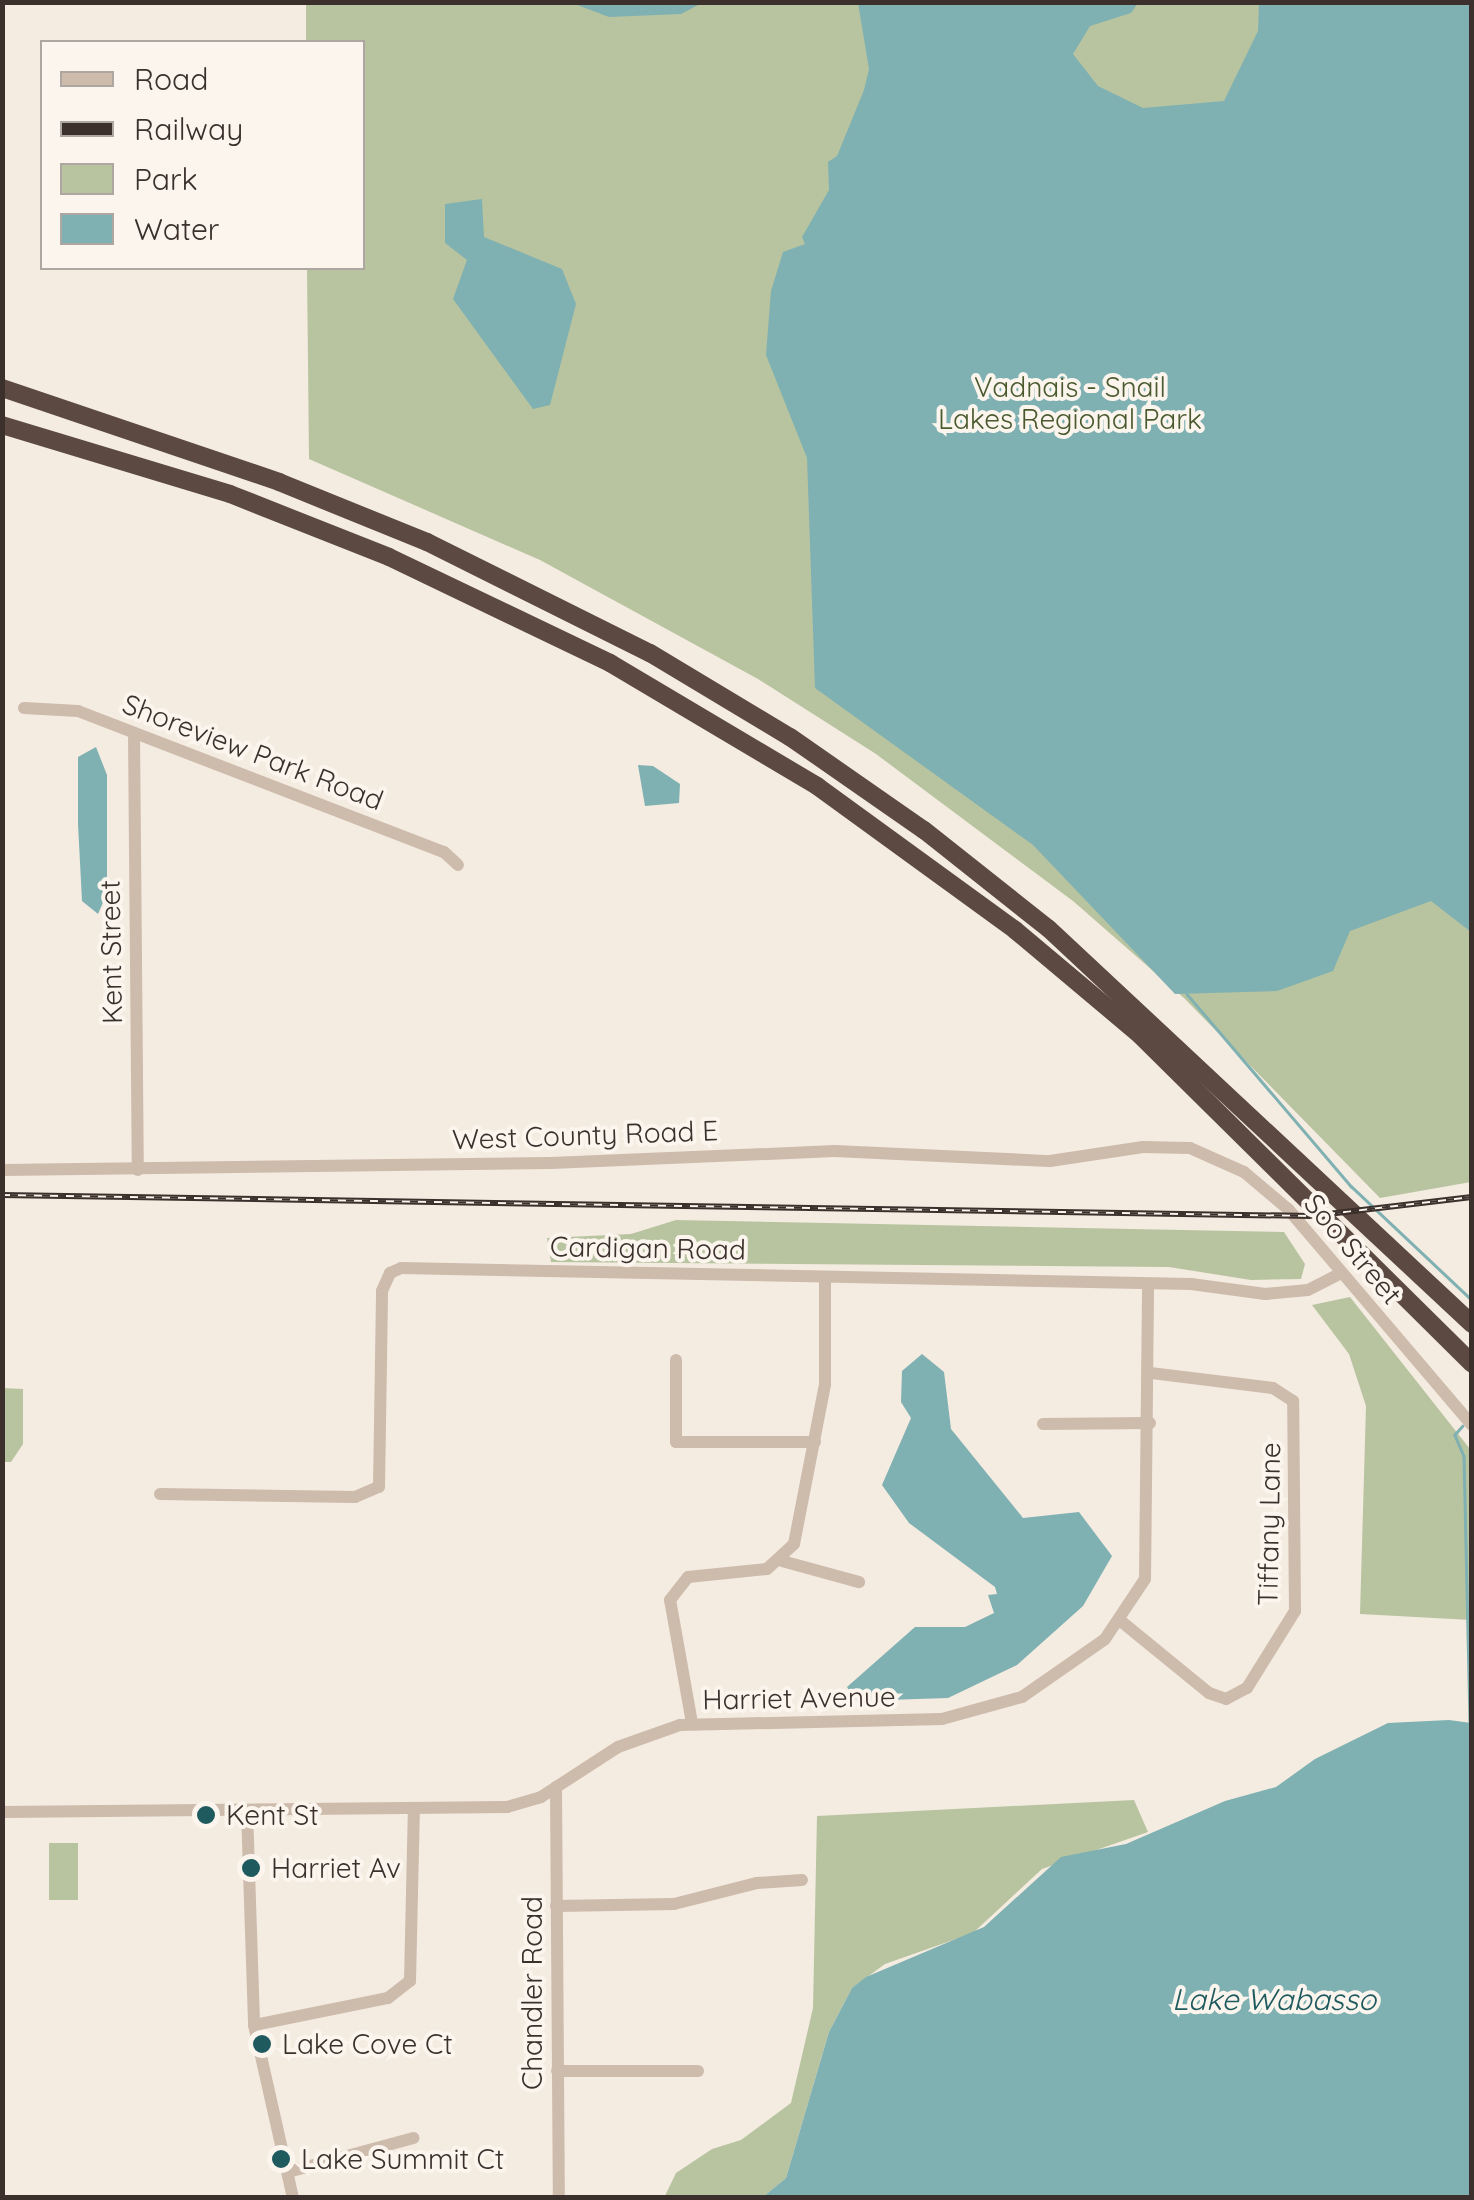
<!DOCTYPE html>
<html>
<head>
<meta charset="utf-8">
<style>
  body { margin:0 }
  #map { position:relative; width:1474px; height:2200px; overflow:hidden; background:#f4ebe1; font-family:Quicksand,sans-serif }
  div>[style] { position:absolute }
  .green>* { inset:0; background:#b8c4a0 }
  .water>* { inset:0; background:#7fb0b2 }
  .stream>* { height:2.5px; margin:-1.25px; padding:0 1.25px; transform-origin:1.25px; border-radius:1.25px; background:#7fb0b2 }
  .minor>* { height:12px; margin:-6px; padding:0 6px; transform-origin:6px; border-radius:6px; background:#cdbbac }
  .highway>* { height:18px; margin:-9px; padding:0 9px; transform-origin:9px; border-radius:9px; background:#5c4a42 }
  .rail>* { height:6px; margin-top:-3px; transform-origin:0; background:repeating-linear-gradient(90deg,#fbf5ee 0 8px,#3b302b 0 16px); box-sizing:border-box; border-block:2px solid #3b302b }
  .dots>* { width:28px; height:28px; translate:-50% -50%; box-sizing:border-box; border:5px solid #fbf5ee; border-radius:50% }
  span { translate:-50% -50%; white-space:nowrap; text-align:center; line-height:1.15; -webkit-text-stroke:8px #fbf5ee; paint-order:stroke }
  .park-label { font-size:28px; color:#4a5a2e }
  .street-label { font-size:28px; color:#3b302b }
  .poi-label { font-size:28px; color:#3b302b }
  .left { translate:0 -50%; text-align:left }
  .water-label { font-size:30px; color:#1f5a5e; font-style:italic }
  .frame { position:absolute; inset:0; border:5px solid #3b302b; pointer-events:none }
  .legend { position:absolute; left:40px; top:40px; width:325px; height:230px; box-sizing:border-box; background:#fbf5ee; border:2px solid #aea6a0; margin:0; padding:12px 18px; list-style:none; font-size:30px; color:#3b302b }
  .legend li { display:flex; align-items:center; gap:20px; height:50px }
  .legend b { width:50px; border:2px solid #aea6a0 }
</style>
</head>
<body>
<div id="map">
  <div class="green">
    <i style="clip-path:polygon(306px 3px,1471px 3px,1471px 1182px,1380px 1198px,1184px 998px,1073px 901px,876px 754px,758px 679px,540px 560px,309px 459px,307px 268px,362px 268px,362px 42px,306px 42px)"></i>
    <i style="clip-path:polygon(676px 1220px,1284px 1232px,1305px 1264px,1301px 1279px,1251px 1280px,1169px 1267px,551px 1262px,547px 1238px,631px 1234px)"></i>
    <i style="clip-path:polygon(1350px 1297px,1470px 1449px,1471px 1620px,1360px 1614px,1366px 1406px,1349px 1354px,1312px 1305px)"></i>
    <i style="clip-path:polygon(3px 1388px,23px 1389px,23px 1444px,11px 1462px,3px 1462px)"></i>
    <i style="clip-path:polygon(1134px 1800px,1148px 1832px,1042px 1869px,973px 1933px,885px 1964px,852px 1988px,829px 2032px,786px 2178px,763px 2197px,664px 2198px,676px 2173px,712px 2149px,741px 2140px,791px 2103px,813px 2008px,817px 1816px)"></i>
    <i style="clip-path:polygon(49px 1843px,78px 1843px,78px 1900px,49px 1900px)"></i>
  </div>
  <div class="water">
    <i style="clip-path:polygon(572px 3px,702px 3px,681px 14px,609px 17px)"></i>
    <i style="clip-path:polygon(858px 3px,1138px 3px,1131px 13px,1090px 26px,1073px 54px,1098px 86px,1143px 108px,1224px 101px,1258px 31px,1259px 3px,1471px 3px,1471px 932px,1431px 901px,1350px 931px,1333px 971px,1277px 991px,1175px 994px,1033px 845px,815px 688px,807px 458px,766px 355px,771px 291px,783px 252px,805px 244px,802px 237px,829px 190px,828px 162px,837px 156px,864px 90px,869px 69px)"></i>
    <i style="clip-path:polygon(482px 199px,484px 237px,562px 269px,576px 304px,550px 405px,533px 409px,453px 299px,467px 260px,445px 243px,445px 204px)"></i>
    <i style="clip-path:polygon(96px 747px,107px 775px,107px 893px,98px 914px,82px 901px,78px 824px,78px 757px)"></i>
    <i style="clip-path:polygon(638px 765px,653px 766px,680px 784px,679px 803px,645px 806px)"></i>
    <i style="clip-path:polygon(922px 1354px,944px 1372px,951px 1429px,1023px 1518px,1079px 1512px,1112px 1556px,1083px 1606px,1017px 1665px,948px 1698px,856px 1701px,847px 1687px,915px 1627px,965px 1627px,994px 1613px,988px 1595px,997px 1594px,995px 1587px,909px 1523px,882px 1485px,911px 1418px,901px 1402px,902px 1371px)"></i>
    <i style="clip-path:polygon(1449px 1720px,1471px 1723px,1471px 2197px,763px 2197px,786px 2178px,829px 2032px,852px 1988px,866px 1977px,984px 1927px,1061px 1857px,1126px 1844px,1225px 1801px,1276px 1787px,1315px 1759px,1388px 1723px)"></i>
  </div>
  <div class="stream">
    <i style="left:1187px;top:994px;width:253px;rotate:49.5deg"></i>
    <i style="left:1351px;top:1186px;width:166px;rotate:43.3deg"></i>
    <i style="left:1463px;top:1426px;width:12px;rotate:132deg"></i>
    <i style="left:1455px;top:1435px;width:23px;rotate:67deg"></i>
    <i style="left:1464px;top:1456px;width:270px;rotate:88.7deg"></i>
  </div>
  <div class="minor">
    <i style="left:24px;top:708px;width:54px;rotate:3.2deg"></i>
    <i style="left:78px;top:711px;width:392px;rotate:21.1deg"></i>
    <i style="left:444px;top:852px;width:19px;rotate:43deg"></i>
    <i style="left:134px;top:733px;width:437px;rotate:89.5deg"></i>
    <i style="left:2px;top:1170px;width:549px;rotate:-0.73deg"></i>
    <i style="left:551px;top:1163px;width:284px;rotate:-2.4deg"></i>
    <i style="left:835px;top:1151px;width:215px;rotate:2.7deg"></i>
    <i style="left:1050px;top:1161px;width:94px;rotate:-8.6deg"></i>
    <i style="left:1143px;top:1147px;width:47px;rotate:1.2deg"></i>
    <i style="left:1190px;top:1148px;width:59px;rotate:24deg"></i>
    <i style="left:1244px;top:1172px;width:57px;rotate:40.1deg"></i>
    <i style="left:1288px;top:1209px;width:284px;rotate:49.6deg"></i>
    <i style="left:676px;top:1360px;width:82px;rotate:90deg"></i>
    <i style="left:676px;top:1442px;width:139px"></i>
    <i style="left:1043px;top:1424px;width:107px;rotate:-0.5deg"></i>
    <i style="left:160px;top:1494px;width:195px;rotate:0.9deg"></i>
    <i style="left:355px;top:1497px;width:26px;rotate:-23deg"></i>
    <i style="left:379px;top:1487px;width:196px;rotate:-89.1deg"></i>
    <i style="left:382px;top:1291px;width:20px;rotate:-66deg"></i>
    <i style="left:390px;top:1273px;width:12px;rotate:-24deg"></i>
    <i style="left:401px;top:1268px;width:790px;rotate:1.16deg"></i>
    <i style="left:1191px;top:1284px;width:75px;rotate:7.7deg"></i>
    <i style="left:1265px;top:1294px;width:43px;rotate:-5.3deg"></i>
    <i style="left:1308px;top:1290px;width:36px;rotate:-27deg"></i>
    <i style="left:782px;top:1561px;width:80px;rotate:15.3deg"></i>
    <i style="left:1122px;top:1622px;width:112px;rotate:39.2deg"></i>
    <i style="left:1209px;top:1693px;width:18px;rotate:19deg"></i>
    <i style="left:1226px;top:1699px;width:24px;rotate:-28deg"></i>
    <i style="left:1247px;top:1688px;width:91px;rotate:-58.1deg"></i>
    <i style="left:1295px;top:1611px;width:210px;rotate:-90.5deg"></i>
    <i style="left:1293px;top:1401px;width:24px;rotate:-147deg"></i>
    <i style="left:1273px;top:1388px;width:124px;rotate:-173deg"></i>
    <i style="left:692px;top:1723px;width:125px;rotate:-100.1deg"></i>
    <i style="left:670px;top:1600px;width:29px;rotate:-52deg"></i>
    <i style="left:688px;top:1577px;width:79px;rotate:-5.8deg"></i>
    <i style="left:767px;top:1569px;width:37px;rotate:-43deg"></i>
    <i style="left:794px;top:1544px;width:163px;rotate:-79deg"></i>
    <i style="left:825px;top:1384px;width:107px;rotate:-90deg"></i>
    <i style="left:556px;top:1787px;width:411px;rotate:89.6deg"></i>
    <i style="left:247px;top:1811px;width:214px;rotate:88.1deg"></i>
    <i style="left:254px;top:2025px;width:177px;rotate:77.3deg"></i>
    <i style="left:2px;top:1812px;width:505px;rotate:-0.57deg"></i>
    <i style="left:507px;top:1807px;width:35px;rotate:-16deg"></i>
    <i style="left:541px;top:1797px;width:92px;rotate:-33deg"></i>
    <i style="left:618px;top:1747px;width:66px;rotate:-19.5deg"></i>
    <i style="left:680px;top:1725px;width:262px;rotate:-1.3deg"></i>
    <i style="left:942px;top:1719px;width:83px;rotate:-15.4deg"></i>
    <i style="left:1022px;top:1697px;width:101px;rotate:-34.9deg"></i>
    <i style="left:1105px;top:1639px;width:72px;rotate:-56.3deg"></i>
    <i style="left:1145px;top:1579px;width:295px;rotate:-89.4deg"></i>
    <i style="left:556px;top:1906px;width:118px;rotate:-1deg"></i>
    <i style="left:674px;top:1904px;width:86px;rotate:-14.2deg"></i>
    <i style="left:757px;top:1883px;width:45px;rotate:-3.8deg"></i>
    <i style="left:254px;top:2025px;width:137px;rotate:-11.4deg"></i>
    <i style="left:388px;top:1998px;width:28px;rotate:-38deg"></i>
    <i style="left:410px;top:1981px;width:172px;rotate:-88.7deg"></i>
    <i style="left:557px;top:2071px;width:141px"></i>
    <i style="left:288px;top:2172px;width:130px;rotate:-15.2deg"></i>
  </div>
  <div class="highway">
    <i style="left:2px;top:388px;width:293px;rotate:18.7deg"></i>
    <i style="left:279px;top:482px;width:160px;rotate:22.1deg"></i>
    <i style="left:427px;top:542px;width:249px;rotate:26.5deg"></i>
    <i style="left:650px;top:653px;width:163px;rotate:31deg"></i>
    <i style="left:790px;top:737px;width:163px;rotate:34.8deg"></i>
    <i style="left:924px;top:830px;width:159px;rotate:38.4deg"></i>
    <i style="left:1049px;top:929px;width:579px;rotate:43.04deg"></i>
    <i style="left:2px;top:425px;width:238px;rotate:16.8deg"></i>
    <i style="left:230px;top:494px;width:171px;rotate:21.6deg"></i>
    <i style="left:389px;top:557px;width:245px;rotate:25.6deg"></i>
    <i style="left:610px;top:663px;width:241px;rotate:30.7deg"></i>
    <i style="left:817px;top:786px;width:245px;rotate:36deg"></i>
    <i style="left:1015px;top:930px;width:163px;rotate:40deg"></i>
    <i style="left:1140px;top:1035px;width:467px;rotate:44.7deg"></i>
  </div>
  <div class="rail">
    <i style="left:2px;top:1195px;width:1309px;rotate:0.92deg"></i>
    <i style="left:1311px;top:1216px;width:162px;rotate:-6.7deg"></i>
  </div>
  <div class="dots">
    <i style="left:206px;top:1815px;background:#1f5a5e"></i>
    <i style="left:251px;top:1868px;background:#1f5a5e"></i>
    <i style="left:262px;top:2044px;background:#1f5a5e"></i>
    <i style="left:281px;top:2159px;background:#1f5a5e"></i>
  </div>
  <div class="park-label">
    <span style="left:1070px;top:403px">Vadnais - Snail<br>Lakes Regional Park</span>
  </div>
  <div class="street-label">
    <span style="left:253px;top:752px;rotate:21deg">Shoreview Park Road</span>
    <span style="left:111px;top:952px;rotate:-91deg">Kent Street</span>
    <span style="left:585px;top:1135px;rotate:-2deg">West County Road E</span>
    <span style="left:648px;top:1248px;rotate:1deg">Cardigan Road</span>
    <span style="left:1353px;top:1249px;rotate:50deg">Soo Street</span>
    <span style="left:1269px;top:1524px;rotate:-89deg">Tiffany Lane</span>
    <span style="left:799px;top:1698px;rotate:-1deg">Harriet Avenue</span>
    <span style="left:532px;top:1993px;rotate:-90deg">Chandler Road</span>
  </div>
  <div class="poi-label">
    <span class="left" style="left:226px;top:1815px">Kent St</span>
    <span class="left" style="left:271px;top:1868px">Harriet Av</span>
    <span class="left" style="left:282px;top:2044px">Lake Cove Ct</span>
    <span class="left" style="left:301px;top:2159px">Lake Summit Ct</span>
  </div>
  <div class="water-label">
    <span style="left:1274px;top:1999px">Lake Wabasso</span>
  </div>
  <div class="frame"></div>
  <ul class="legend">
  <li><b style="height:12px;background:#cdbbac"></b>Road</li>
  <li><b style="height:12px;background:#3b302b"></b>Railway</li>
  <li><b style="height:28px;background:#b8c4a0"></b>Park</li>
  <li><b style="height:28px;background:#7fb0b2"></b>Water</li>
  </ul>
</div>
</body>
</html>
